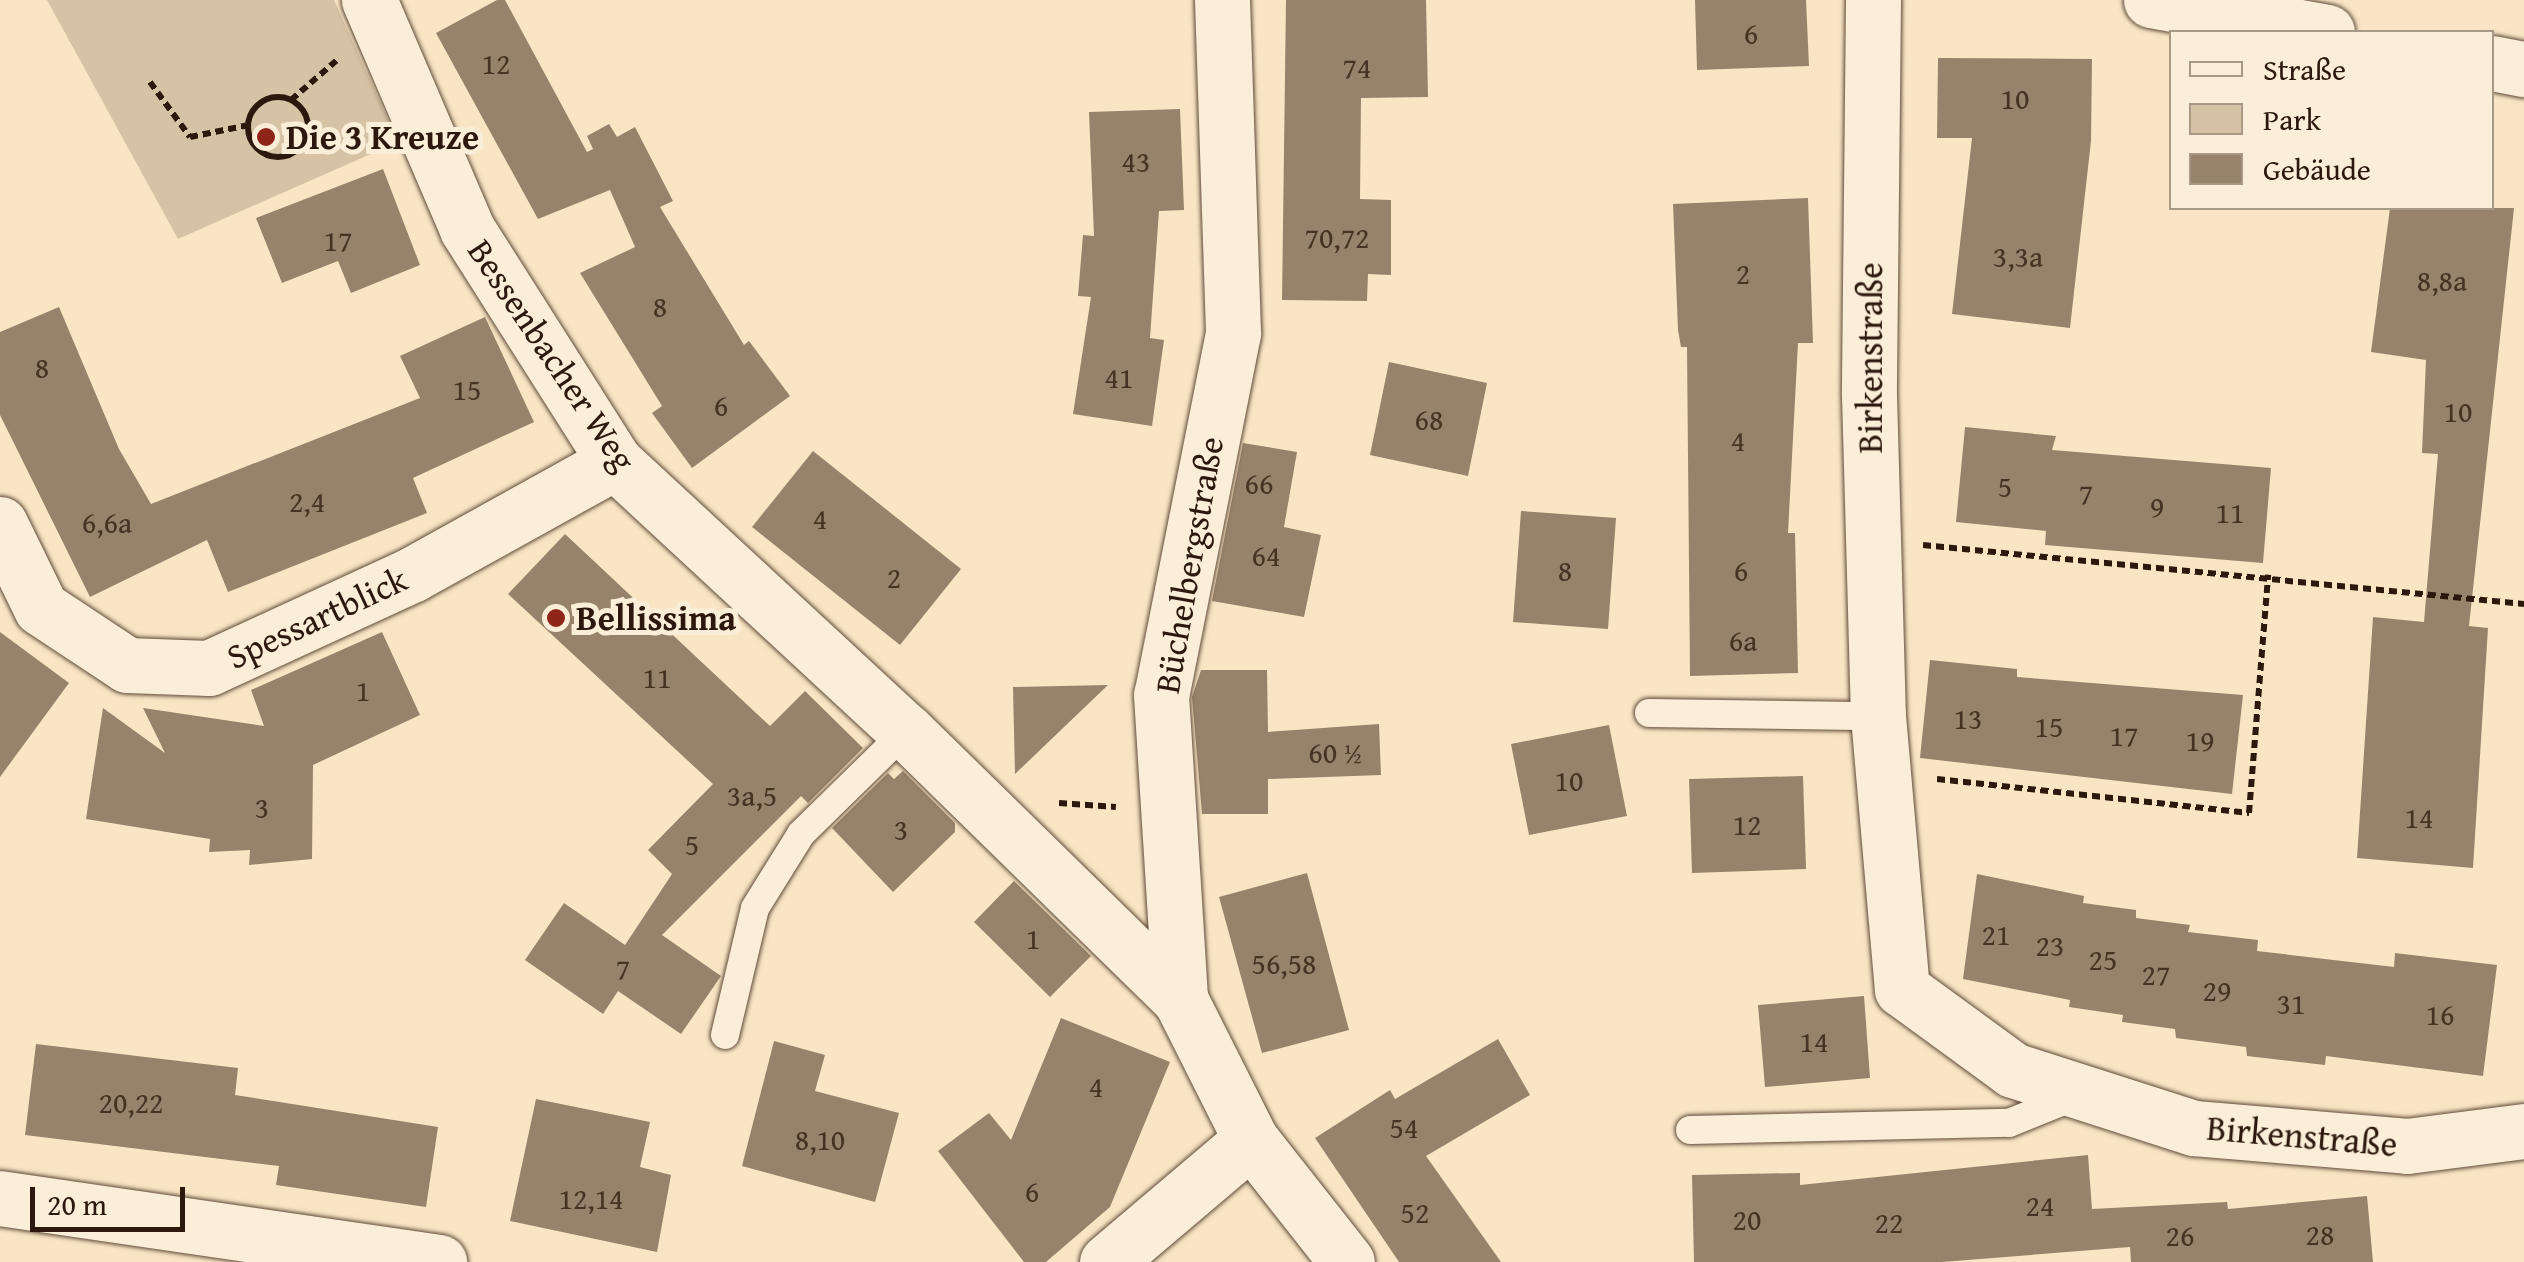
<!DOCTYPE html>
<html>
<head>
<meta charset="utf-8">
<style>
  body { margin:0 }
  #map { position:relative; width:2524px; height:1262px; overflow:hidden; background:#f9e5c3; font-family:"Gentium Book Plus",serif }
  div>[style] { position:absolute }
  .green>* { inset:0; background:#d6c2a4 }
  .building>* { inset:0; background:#97836b }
  .path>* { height:6px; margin-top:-3px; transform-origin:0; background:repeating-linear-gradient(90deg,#2c180c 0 8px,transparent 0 13px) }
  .path>.ring { margin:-3px; padding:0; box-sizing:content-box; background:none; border:6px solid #2c180c; border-radius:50% }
  .roads { filter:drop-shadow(0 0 2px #5f4b3a) drop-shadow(0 0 2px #5f4b3a) }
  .lane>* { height:28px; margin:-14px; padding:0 14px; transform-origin:14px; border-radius:14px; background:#fbeed8 }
  .street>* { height:55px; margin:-27.5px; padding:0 27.5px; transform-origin:27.5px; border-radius:27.5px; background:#fbeed8 }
  .secondary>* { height:55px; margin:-27.5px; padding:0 27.5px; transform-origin:27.5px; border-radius:27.5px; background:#fbeed8 }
  .dots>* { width:28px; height:28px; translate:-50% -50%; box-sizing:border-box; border:5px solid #fbeed8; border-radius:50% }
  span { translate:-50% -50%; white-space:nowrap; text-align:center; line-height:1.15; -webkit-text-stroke:10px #fbeed8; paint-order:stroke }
  .number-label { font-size:30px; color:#473324 }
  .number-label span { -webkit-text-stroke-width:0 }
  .poi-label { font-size:35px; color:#2c180c; font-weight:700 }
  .left { translate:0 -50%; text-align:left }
  .street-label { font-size:35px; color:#2c180c }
  .legend { position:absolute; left:2169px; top:30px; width:325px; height:180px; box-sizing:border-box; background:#fbeed8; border:2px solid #a89886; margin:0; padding:12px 18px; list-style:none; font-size:30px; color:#2c180c }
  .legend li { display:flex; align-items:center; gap:20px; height:50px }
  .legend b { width:50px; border:2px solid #a89886 }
  .scale { position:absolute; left:30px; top:1187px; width:155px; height:45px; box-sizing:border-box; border:5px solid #2c180c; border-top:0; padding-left:12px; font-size:30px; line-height:35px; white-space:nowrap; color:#2c180c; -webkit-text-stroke:8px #fbeed8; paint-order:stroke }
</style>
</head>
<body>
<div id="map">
  <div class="green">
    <i style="clip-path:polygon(47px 0,334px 0,398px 142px,178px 239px)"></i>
  </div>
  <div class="building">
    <i style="clip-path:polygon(497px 0,505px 0,587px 152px,593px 149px,587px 136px,609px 124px,617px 137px,635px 127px,673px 201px,660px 207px,744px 345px,749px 341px,790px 396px,692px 468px,652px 413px,662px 406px,580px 273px,635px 247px,610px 190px,538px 219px,436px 33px)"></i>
    <i style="clip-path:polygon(1286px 0,1426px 0,1428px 97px,1361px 98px,1360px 199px,1391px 200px,1391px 275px,1368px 274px,1367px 301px,1282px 300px)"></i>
    <i style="clip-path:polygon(1695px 0,1806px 0,1809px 66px,1697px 70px)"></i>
    <i style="clip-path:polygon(1938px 58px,2092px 59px,2091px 141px,2070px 328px,1952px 314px,1972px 138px,1937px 138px)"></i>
    <i style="clip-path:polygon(1180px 109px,1184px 210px,1159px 211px,1150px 338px,1164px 340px,1152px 426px,1073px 414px,1091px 297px,1078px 296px,1083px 235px,1094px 236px,1089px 112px)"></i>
    <i style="clip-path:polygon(383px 169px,420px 265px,351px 293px,338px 261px,282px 283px,256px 218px)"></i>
    <i style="clip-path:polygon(1808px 198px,1813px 343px,1798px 343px,1788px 533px,1795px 533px,1798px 673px,1690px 676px,1687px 347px,1681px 347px,1678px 330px,1673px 204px)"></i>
    <i style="clip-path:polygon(2390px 208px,2514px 208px,2469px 626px,2488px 628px,2473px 868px,2357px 858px,2373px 617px,2424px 622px,2438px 454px,2422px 453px,2426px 360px,2371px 352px)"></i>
    <i style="clip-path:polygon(59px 307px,119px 449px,151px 504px,420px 398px,400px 356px,485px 317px,534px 422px,413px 478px,427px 513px,228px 592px,207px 540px,90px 597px,0 415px,0 332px)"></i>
    <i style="clip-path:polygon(1389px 362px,1487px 383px,1468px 476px,1370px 455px)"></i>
    <i style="clip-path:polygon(1965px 427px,2056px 436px,2052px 450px,2271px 468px,2263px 563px,2045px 545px,2046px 531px,1956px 522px)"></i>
    <i style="clip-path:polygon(1243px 443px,1297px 452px,1284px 527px,1321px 535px,1304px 617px,1212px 601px)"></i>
    <i style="clip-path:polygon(813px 451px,961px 569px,900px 645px,752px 527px)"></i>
    <i style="clip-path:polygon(1521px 511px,1616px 518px,1608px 629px,1513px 622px)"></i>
    <i style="clip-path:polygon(565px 534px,770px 726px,805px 691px,863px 748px,808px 803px,801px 796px,662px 935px,721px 976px,681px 1034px,618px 991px,603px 1014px,525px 960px,564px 903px,625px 945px,672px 874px,648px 850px,713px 784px,508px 594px)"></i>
    <i style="clip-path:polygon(0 632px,69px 683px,0 777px)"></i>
    <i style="clip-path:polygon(382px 632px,420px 715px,313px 765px,312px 859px,249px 865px,250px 850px,209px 852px,210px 839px,86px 819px,103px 708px,165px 753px,143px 708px,264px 726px,251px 690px)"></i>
    <i style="clip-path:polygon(1930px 660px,2017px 669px,2017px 677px,2243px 695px,2232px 794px,1920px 758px)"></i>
    <i style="clip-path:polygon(1201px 670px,1267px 670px,1268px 732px,1379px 724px,1381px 775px,1268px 779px,1268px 814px,1202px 814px,1192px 697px)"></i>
    <i style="clip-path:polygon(1108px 685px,1015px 774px,1013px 687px)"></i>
    <i style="clip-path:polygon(1609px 725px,1627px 816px,1529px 835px,1511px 744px)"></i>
    <i style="clip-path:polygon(903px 771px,955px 823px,955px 832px,893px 892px,832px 828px,888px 773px,894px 779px)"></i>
    <i style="clip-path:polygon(1803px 776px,1806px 869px,1692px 873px,1689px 779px)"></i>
    <i style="clip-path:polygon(1307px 873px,1349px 1030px,1262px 1053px,1219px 897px)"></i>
    <i style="clip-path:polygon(1977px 874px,2084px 896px,2083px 903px,2136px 910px,2136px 918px,2190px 925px,2188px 932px,2258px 940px,2257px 951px,2394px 967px,2395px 953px,2497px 965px,2483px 1076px,2326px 1056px,2325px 1065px,2247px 1056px,2246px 1047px,2176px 1038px,2175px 1029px,2122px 1022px,2123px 1015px,2069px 1007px,2070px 1000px,1963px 979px)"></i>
    <i style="clip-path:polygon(1014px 881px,1091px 956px,1050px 997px,974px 922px)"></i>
    <i style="clip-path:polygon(1864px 996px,1870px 1078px,1765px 1087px,1758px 1005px)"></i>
    <i style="clip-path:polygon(1061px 1018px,1170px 1062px,1110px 1207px,1046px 1262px,1024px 1262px,938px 1151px,989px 1113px,1011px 1140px)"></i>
    <i style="clip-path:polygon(1498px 1039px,1530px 1095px,1426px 1156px,1501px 1262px,1399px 1262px,1315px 1138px,1390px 1090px,1395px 1099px)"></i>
    <i style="clip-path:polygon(774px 1041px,825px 1055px,815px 1091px,899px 1113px,875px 1202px,742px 1166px)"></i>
    <i style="clip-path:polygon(36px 1044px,238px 1068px,235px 1095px,438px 1127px,426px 1207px,276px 1185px,279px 1166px,25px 1135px)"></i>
    <i style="clip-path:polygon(536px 1099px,650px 1122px,640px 1167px,671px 1175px,657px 1252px,510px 1221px)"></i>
    <i style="clip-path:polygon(2088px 1155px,2092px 1209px,2227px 1202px,2228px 1209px,2367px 1196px,2373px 1262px,2131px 1262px,2130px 1247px,1942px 1262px,1694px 1262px,1692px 1175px,1800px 1173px,1800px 1185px)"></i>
  </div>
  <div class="path">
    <i style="left:150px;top:82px;width:68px;rotate:54deg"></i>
    <i style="left:190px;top:137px;width:60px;rotate:-11.5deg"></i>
    <i class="ring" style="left:248px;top:97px;width:54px;height:54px"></i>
    <i style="left:291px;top:100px;width:61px;rotate:-41deg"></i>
    <i style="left:1923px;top:545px;width:604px;rotate:5.61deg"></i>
    <i style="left:1937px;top:779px;width:314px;rotate:6.2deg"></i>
    <i style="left:2249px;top:813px;width:239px;rotate:-85.4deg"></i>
    <i style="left:1059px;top:803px;width:57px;rotate:4deg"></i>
  </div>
  <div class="roads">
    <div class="lane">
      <i style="left:1649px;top:713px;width:229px;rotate:0.8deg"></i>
      <i style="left:725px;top:1035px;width:130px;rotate:-76.7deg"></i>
      <i style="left:755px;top:908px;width:87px;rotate:-58.1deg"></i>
      <i style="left:801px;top:834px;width:147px;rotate:-44.4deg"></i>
      <i style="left:1690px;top:1130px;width:319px;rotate:-1.3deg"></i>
      <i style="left:2009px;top:1123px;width:74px;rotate:-22.1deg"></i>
    </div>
    <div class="street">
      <i style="left:369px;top:0;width:249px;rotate:66.8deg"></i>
      <i style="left:467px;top:229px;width:276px;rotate:57.6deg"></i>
      <i style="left:615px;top:462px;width:396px;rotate:42.8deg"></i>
      <i style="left:906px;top:731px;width:383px;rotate:44.4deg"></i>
      <i style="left:1873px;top:0;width:395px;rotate:90.6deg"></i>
      <i style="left:1869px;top:395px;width:321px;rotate:88.4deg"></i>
      <i style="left:1878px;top:716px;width:274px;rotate:85deg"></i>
      <i style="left:1902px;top:989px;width:137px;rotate:36.1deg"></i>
      <i style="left:2013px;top:1070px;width:190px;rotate:17.8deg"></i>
      <i style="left:2194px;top:1128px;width:214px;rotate:4.8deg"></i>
      <i style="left:2407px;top:1146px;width:118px;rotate:-7.3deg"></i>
      <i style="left:2151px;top:0;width:179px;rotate:10.3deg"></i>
      <i style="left:2492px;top:63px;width:33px;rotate:11deg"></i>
      <i style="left:0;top:524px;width:93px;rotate:64deg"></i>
      <i style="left:41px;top:608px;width:103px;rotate:33.5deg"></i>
      <i style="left:127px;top:665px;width:82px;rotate:2.1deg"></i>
      <i style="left:209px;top:668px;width:225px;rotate:-24.7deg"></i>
      <i style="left:413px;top:574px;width:231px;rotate:-29deg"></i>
      <i style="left:0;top:1198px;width:444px;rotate:8.3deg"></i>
      <i style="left:1107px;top:1262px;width:189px;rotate:-40.3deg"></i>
      <i style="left:1251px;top:1140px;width:155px;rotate:51.8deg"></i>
    </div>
    <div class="secondary">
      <i style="left:1222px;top:0;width:333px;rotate:88.1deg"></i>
      <i style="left:1233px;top:333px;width:369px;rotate:101.2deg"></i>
      <i style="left:1161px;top:695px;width:305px;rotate:86.4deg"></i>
      <i style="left:1180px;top:999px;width:158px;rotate:63.3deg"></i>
    </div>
  </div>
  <div class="dots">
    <i style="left:266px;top:137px;background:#8f2418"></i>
    <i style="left:556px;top:618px;background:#8f2418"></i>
  </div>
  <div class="number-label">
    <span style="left:1751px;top:33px">6</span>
    <span style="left:496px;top:63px">12</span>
    <span style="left:1357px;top:67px">74</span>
    <span style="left:2015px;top:98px">10</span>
    <span style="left:1136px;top:161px">43</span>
    <span style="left:1337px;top:237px">70,72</span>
    <span style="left:338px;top:240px">17</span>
    <span style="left:2018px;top:256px">3,3a</span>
    <span style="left:1743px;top:273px">2</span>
    <span style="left:2442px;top:280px">8,8a</span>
    <span style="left:660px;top:306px">8</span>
    <span style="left:42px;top:367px">8</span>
    <span style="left:1119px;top:377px">41</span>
    <span style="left:467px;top:389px">15</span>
    <span style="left:721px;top:405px">6</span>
    <span style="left:2458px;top:411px">10</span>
    <span style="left:1429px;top:419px">68</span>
    <span style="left:1738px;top:440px">4</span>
    <span style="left:1259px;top:483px">66</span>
    <span style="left:2005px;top:486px">5</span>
    <span style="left:2086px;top:493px">7</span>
    <span style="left:307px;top:501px">2,4</span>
    <span style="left:2157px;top:506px">9</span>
    <span style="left:2230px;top:512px">11</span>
    <span style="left:820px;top:518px">4</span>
    <span style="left:107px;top:522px">6,6a</span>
    <span style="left:1266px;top:555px">64</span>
    <span style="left:1565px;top:570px">8</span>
    <span style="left:1741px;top:570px">6</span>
    <span style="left:894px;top:577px">2</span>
    <span style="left:1743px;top:640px">6a</span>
    <span style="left:657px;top:677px">11</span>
    <span style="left:363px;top:690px">1</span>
    <span style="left:1968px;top:718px">13</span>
    <span style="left:2049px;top:726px">15</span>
    <span style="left:2124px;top:735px">17</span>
    <span style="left:2200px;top:740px">19</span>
    <span style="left:1335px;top:752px">60 ½</span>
    <span style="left:1569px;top:780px">10</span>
    <span style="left:752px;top:795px">3a,5</span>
    <span style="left:262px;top:807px">3</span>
    <span style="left:2419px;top:817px">14</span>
    <span style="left:1747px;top:824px">12</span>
    <span style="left:901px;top:829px">3</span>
    <span style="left:692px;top:844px">5</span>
    <span style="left:1996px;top:934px">21</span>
    <span style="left:1033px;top:938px">1</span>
    <span style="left:2050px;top:945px">23</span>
    <span style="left:2103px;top:959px">25</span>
    <span style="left:1284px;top:963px">56,58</span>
    <span style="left:623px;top:968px">7</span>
    <span style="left:2156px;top:974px">27</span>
    <span style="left:2217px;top:990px">29</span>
    <span style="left:2291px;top:1003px">31</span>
    <span style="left:2440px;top:1014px">16</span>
    <span style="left:1814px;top:1041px">14</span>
    <span style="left:1096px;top:1086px">4</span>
    <span style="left:131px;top:1102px">20,22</span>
    <span style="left:1404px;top:1127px">54</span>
    <span style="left:820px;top:1139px">8,10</span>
    <span style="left:1032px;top:1191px">6</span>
    <span style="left:591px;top:1198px">12,14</span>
    <span style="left:2040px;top:1205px">24</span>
    <span style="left:1415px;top:1212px">52</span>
    <span style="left:1747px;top:1219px">20</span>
    <span style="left:1889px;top:1222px">22</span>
    <span style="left:2320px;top:1234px">28</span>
    <span style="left:2180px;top:1235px">26</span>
  </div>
  <div class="poi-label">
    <span class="left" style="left:286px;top:137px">Die 3 Kreuze</span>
    <span class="left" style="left:576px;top:618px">Bellissima</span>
  </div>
  <div class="street-label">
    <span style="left:552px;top:355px;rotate:56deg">Bessenbacher Weg</span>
    <span style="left:1870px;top:358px;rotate:-90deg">Birkenstraße</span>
    <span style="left:1189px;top:565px;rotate:-80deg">Büchelbergstraße</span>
    <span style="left:317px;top:618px;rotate:-25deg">Spessartblick</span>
    <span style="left:2302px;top:1136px;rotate:5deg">Birkenstraße</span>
  </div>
  <ul class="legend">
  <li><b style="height:12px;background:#fbeed8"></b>Straße</li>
  <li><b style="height:28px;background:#d6c2a4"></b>Park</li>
  <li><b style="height:28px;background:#97836b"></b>Gebäude</li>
  </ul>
  <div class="scale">20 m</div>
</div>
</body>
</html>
